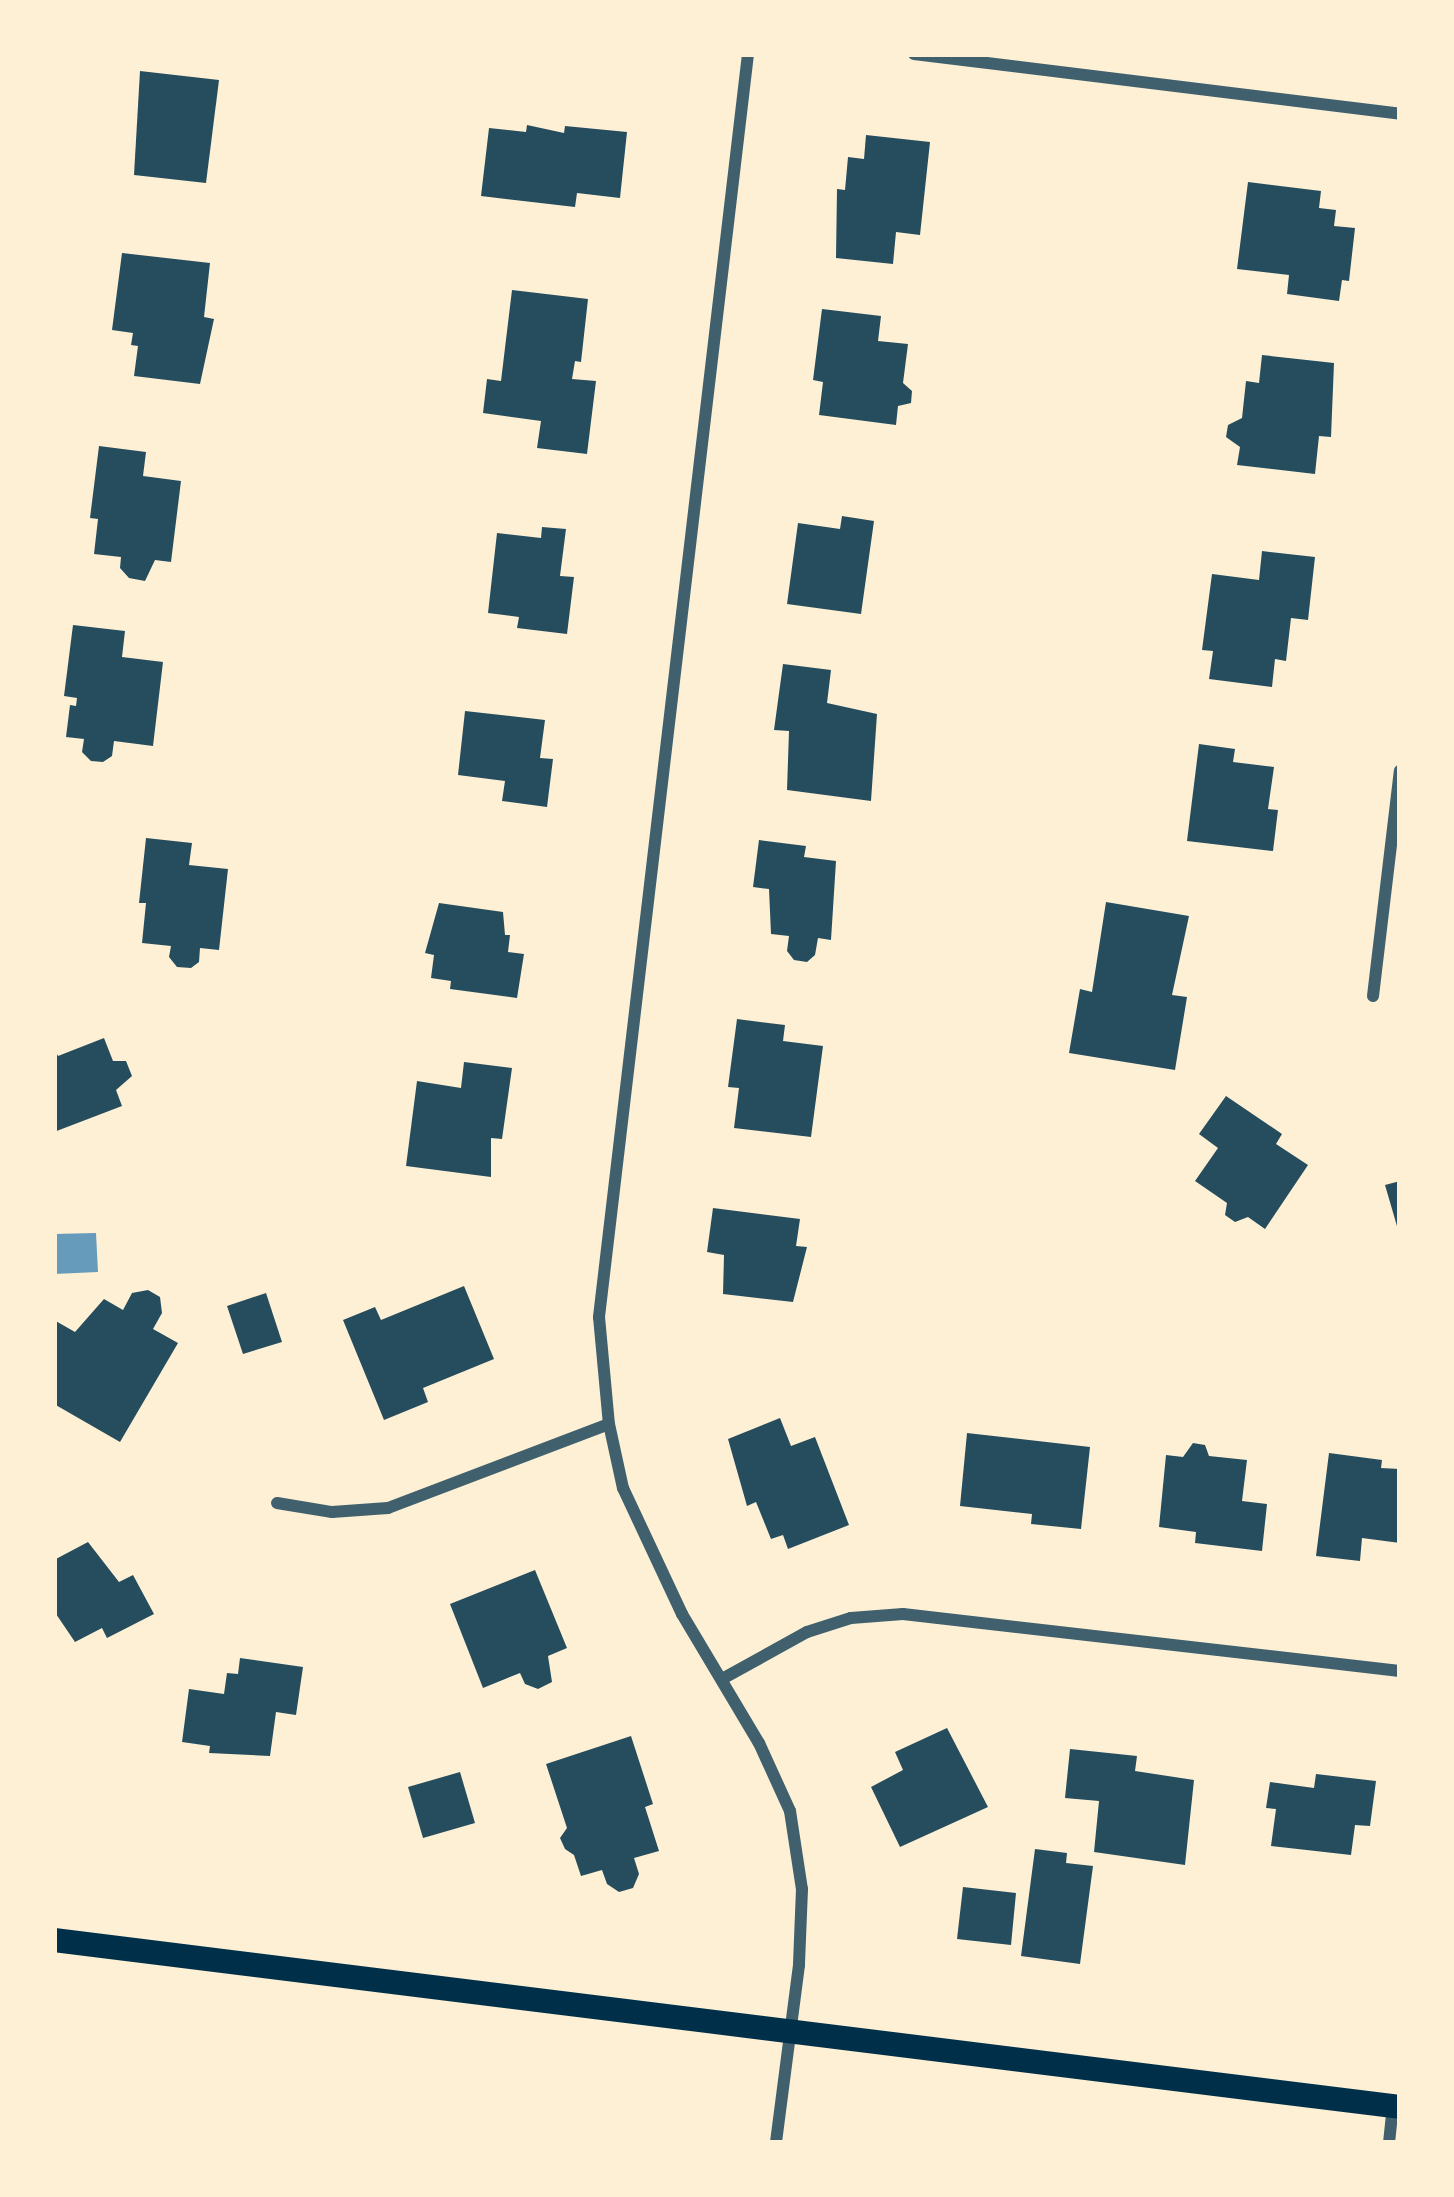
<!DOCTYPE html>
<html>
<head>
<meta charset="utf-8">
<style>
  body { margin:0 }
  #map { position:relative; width:1454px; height:2197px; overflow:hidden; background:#fdf0d5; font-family:"Exo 2",sans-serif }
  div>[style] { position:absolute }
  .water>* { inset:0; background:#669bbc }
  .building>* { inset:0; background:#264d5e }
  .minor>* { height:12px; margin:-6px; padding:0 6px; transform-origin:6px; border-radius:6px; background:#3f606c }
  .secondary>* { height:24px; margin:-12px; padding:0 12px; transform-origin:12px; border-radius:12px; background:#003049 }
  span { translate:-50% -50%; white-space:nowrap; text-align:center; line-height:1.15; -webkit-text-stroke:9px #fdf0d5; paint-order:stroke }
  .frame { position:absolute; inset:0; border:57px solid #fdf0d5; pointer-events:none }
</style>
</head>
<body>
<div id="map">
  <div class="water">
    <i style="clip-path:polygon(96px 1233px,98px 1272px,54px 1274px,54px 1234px)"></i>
  </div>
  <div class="building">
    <i style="clip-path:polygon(140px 71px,219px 80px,206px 183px,134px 175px)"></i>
    <i style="clip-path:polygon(527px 125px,564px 133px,565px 126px,627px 132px,620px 198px,577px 193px,575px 207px,481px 196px,489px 128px,526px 132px)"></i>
    <i style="clip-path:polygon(866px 135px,930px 142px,920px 235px,896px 232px,893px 264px,836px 258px,837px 189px,845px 190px,848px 157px,864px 159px)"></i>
    <i style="clip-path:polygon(1248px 182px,1321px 191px,1319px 208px,1336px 210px,1334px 226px,1355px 228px,1349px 281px,1342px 280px,1339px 301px,1287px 294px,1289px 275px,1237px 269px)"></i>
    <i style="clip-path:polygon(122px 253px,210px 263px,204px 317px,214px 319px,200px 384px,134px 376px,138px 346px,131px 345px,133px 333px,112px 330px)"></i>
    <i style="clip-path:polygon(512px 290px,588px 299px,581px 362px,575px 361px,572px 379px,596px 381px,587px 454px,537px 448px,541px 421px,483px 413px,487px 379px,501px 381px)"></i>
    <i style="clip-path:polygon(822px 309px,881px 316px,878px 341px,908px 344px,903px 383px,912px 391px,911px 403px,898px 406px,896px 425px,819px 415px,823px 382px,813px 380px)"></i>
    <i style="clip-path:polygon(1262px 355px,1334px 363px,1331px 437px,1319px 436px,1315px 474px,1237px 465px,1240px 447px,1226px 437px,1228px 425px,1242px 418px,1246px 381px,1259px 383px)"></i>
    <i style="clip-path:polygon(99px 446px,146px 452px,143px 476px,181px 481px,171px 562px,155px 560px,145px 581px,129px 578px,120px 568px,121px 557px,94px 554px,98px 519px,90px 518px)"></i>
    <i style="clip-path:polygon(842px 516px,874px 521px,861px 614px,787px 604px,798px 523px,840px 529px)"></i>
    <i style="clip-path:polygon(542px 527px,566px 529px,560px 576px,574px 577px,567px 634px,517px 628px,519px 617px,488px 613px,497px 533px,541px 538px)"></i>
    <i style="clip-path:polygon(1262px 551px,1315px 557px,1308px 620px,1291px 618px,1286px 661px,1275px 659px,1272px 687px,1209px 679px,1213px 651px,1202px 650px,1212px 574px,1259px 580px)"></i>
    <i style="clip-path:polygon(73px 625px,125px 631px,122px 657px,163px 662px,153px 746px,114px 741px,112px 756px,103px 762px,91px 761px,82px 752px,84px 739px,66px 737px,70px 705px,76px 706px,77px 698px,64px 696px)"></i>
    <i style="clip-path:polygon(783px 664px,831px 670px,827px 703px,877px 714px,871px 801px,787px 790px,789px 731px,774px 730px)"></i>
    <i style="clip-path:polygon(465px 711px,545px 720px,540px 758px,553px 759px,547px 807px,502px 801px,505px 781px,458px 775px)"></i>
    <i style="clip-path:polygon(1199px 744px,1235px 749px,1233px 762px,1274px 767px,1268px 809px,1278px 810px,1273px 851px,1187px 841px)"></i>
    <i style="clip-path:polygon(146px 838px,192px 843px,189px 865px,228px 869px,219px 950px,200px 948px,199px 962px,191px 968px,177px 967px,169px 957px,171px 946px,142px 943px,146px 903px,139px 903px)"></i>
    <i style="clip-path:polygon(759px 840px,806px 846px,804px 857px,836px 861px,831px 940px,818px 938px,815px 955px,807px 962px,794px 960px,787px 951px,789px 936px,771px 934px,769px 889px,753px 887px)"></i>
    <i style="clip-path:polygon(1106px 902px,1189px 916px,1172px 995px,1187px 997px,1175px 1070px,1069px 1053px,1080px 989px,1092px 992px)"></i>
    <i style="clip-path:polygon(439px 903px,503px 912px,505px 935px,510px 935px,508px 952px,524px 954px,517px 998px,450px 989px,451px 981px,431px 978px,434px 955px,425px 953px)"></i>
    <i style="clip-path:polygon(737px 1019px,785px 1025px,783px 1041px,823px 1046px,811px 1137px,734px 1128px,739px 1088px,728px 1087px)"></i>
    <i style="clip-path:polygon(104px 1038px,113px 1061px,126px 1061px,132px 1076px,116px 1090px,122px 1106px,54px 1132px,54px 1048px,58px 1056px)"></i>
    <i style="clip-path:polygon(464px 1062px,512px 1068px,502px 1139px,491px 1138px,491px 1177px,406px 1166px,417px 1081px,461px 1088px)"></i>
    <i style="clip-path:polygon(1226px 1096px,1282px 1134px,1276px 1144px,1308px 1165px,1265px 1229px,1248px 1217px,1235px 1222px,1225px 1215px,1227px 1203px,1195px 1181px,1218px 1148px,1199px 1134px)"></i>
    <i style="clip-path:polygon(1400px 1181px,1400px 1233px,1399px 1233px,1385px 1185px)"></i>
    <i style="clip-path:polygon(713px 1208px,800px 1219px,796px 1246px,807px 1247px,793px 1302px,723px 1294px,724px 1255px,707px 1252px)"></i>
    <i style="clip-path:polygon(464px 1286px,494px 1359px,423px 1388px,428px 1402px,384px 1420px,343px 1320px,375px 1307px,381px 1320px)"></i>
    <i style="clip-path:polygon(148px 1290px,160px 1297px,162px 1313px,153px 1329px,178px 1343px,120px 1442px,54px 1404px,54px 1320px,75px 1332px,104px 1299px,123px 1310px,132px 1293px)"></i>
    <i style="clip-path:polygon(266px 1293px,282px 1342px,243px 1354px,227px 1306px)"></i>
    <i style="clip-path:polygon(780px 1418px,791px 1446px,815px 1437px,849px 1525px,788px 1549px,783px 1535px,771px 1539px,756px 1502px,747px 1506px,728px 1439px)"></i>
    <i style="clip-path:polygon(967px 1433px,1090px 1447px,1081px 1529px,1031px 1524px,1032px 1514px,960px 1506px)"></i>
    <i style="clip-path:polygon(1193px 1443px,1205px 1445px,1209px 1456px,1247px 1460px,1242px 1501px,1267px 1504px,1262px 1551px,1195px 1543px,1196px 1532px,1159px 1527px,1166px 1455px,1183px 1457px)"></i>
    <i style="clip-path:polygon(1329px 1453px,1382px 1460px,1381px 1468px,1400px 1469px,1400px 1543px,1362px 1538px,1360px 1561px,1316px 1556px)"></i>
    <i style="clip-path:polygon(88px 1542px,119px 1582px,133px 1575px,154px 1614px,107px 1638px,102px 1628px,75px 1642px,54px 1611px,54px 1560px)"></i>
    <i style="clip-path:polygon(535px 1570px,567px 1648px,548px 1656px,552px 1682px,538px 1689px,525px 1684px,520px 1673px,483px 1688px,450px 1604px)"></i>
    <i style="clip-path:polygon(240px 1658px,303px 1667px,296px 1715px,276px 1712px,270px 1756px,209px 1753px,210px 1746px,182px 1742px,189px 1689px,224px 1694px,227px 1673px,238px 1674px)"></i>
    <i style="clip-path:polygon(947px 1728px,988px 1807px,900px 1847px,871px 1787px,903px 1770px,895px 1752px)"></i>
    <i style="clip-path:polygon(631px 1736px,653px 1804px,645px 1807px,659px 1851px,634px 1858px,639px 1874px,633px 1888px,619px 1892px,607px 1884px,602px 1870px,581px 1876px,574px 1855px,565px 1849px,560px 1838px,567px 1828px,546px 1764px)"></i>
    <i style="clip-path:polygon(1070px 1749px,1137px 1756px,1135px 1771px,1194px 1780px,1185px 1865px,1094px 1852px,1099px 1801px,1065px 1798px)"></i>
    <i style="clip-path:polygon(460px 1772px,475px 1823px,423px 1838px,408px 1787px)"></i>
    <i style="clip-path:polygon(1316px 1774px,1376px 1781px,1370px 1826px,1355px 1825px,1351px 1855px,1271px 1846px,1276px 1809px,1266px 1808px,1270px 1782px,1314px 1788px)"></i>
    <i style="clip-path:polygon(1035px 1849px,1067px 1853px,1066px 1863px,1093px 1866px,1080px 1964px,1021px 1956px)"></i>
    <i style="clip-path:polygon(963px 1887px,1016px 1893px,1011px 1945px,957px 1939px)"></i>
  </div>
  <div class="minor">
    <i style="left:748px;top:54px;width:1272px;rotate:96.73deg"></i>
    <i style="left:599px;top:1317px;width:107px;rotate:84.7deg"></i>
    <i style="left:609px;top:1424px;width:66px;rotate:77.7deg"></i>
    <i style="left:623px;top:1488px;width:139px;rotate:64.9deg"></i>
    <i style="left:682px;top:1614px;width:150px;rotate:59.2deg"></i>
    <i style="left:759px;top:1743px;width:75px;rotate:65.5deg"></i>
    <i style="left:790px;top:1811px;width:79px;rotate:81.3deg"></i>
    <i style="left:802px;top:1889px;width:76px;rotate:92.3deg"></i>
    <i style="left:799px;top:1965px;width:179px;rotate:97.4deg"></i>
    <i style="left:914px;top:54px;width:490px;rotate:7deg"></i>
    <i style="left:1373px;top:996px;width:227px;rotate:-83.2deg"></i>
    <i style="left:277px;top:1503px;width:56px;rotate:9.3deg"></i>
    <i style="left:332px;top:1512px;width:56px;rotate:-4.1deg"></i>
    <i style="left:388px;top:1508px;width:236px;rotate:-20.8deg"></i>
    <i style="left:722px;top:1679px;width:97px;rotate:-28.9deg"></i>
    <i style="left:807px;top:1632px;width:46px;rotate:-17.7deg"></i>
    <i style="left:851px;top:1618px;width:52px;rotate:-4.4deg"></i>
    <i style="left:903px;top:1614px;width:500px;rotate:6.54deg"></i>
    <i style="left:1389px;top:2143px;width:36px;rotate:-84deg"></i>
  </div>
  <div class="secondary">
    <i style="left:54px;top:1940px;width:1356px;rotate:7.07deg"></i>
  </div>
  <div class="frame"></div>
</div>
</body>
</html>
